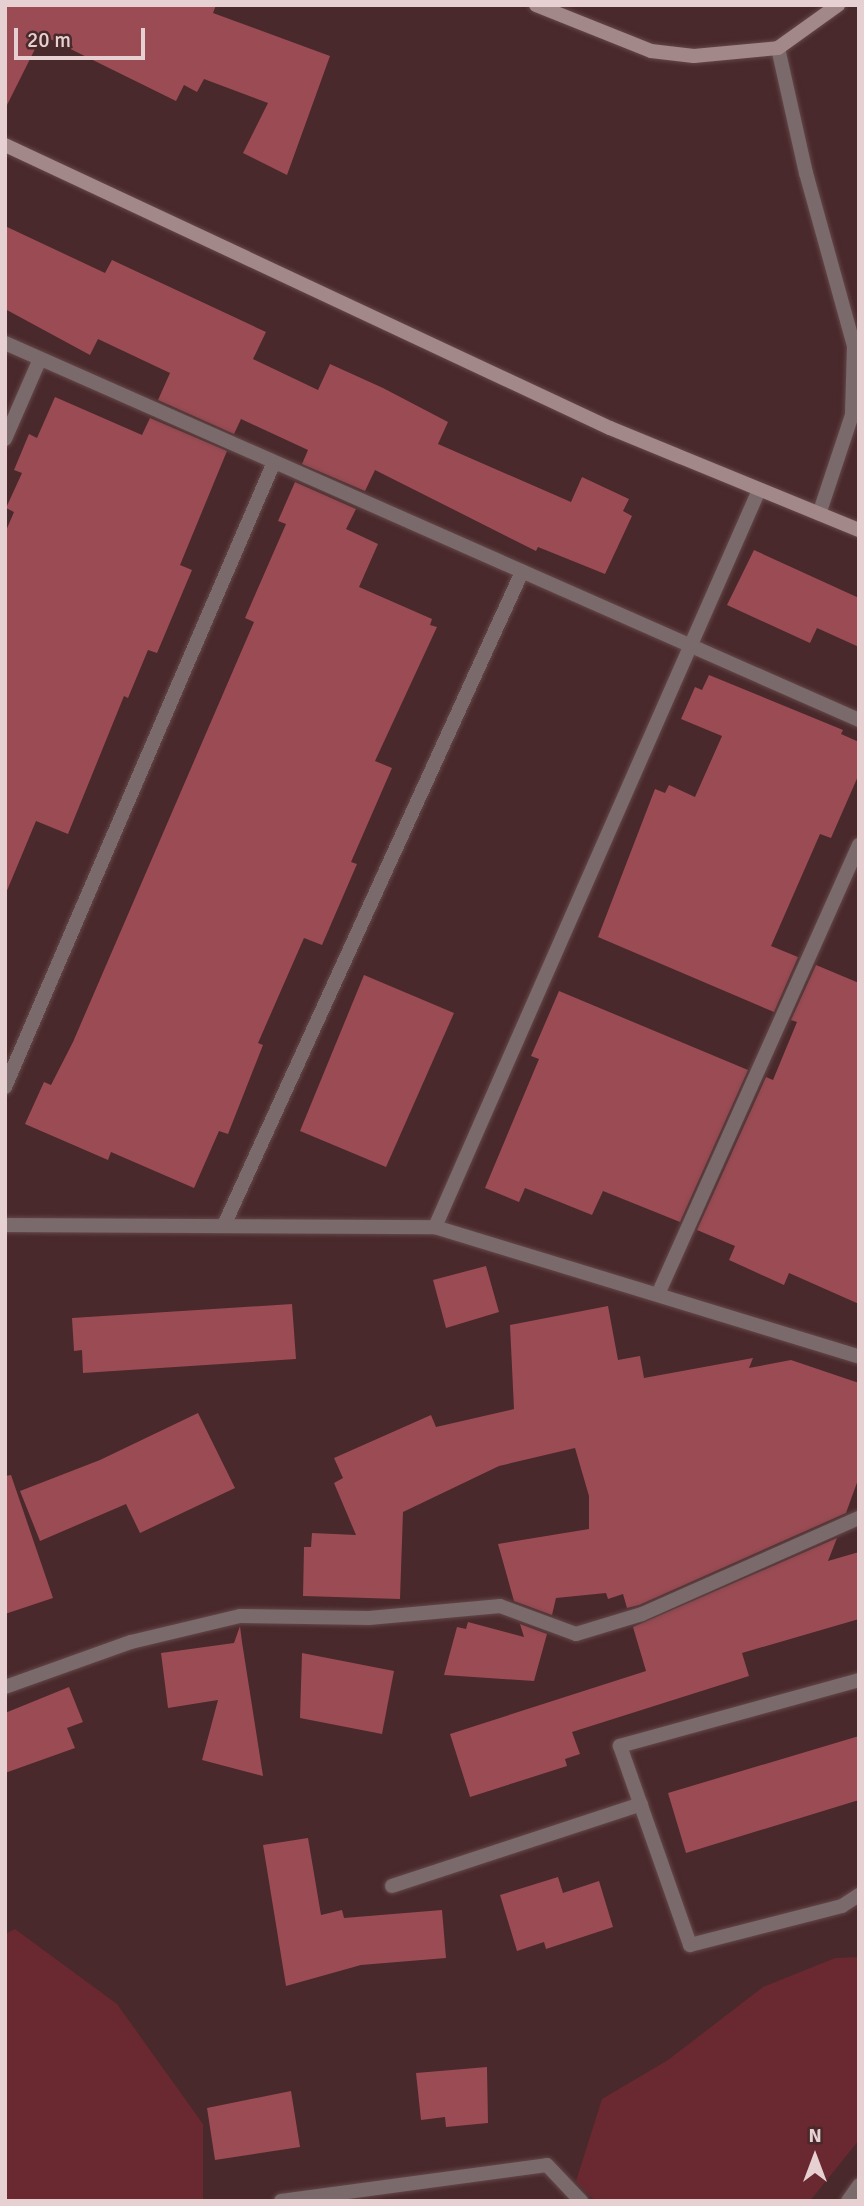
<!DOCTYPE html>
<html>
<head>
<meta charset="utf-8">
<style>
  body { margin:0 }
  #map { position:relative; width:864px; height:2206px; overflow:hidden; background:#49292b; font-family:Signika,sans-serif }
  div>[style] { position:absolute }
  .green>* { inset:0; background:#6a2830 }
  .building>* { inset:0; background:#9b4b53 }
  .roads { filter:drop-shadow(0 0 2px #654749) drop-shadow(0 0 2px #654749) }
  .street>* { height:14px; margin:-7px; padding:0 7px; transform-origin:7px; border-radius:7px; background:#7b6a6b }
  .secondary>* { height:14px; margin:-7px; padding:0 7px; transform-origin:7px; border-radius:7px; background:#a38889 }
  span { translate:-50% -50%; white-space:nowrap; text-align:center; line-height:1.15; -webkit-text-stroke:5px #49292b; paint-order:stroke }
  .frame { position:absolute; inset:0; border:7px solid #e6d0d1; pointer-events:none }
  .north { position:absolute; left:780px; top:2122px; width:70px; height:70px; -webkit-text-stroke:5px #49292b; paint-order:stroke; rotate:0deg; font-size:19px; font-weight:700; line-height:28px; text-align:center; color:#e6d0d1 }
  .north::after { content:''; display:block; margin:auto; width:24px; height:32px; background:#e6d0d1; clip-path:polygon(50% 0,100% 100%,50% 72%,0 100%) }
  .scale { position:absolute; left:14px; top:28px; width:131px; height:32px; box-sizing:border-box; border:4px solid #e6d0d1; border-top:0; padding-left:9px; font-size:21px; line-height:24px; white-space:nowrap; color:#e6d0d1; -webkit-text-stroke:5px #49292b; paint-order:stroke }
</style>
</head>
<body>
<div id="map">
  <div class="green">
    <i style="clip-path:polygon(15px 1929px,117px 2004px,203px 2124px,203px 2201px,5px 2201px,5px 1934px)"></i>
    <i style="clip-path:polygon(859px 1957px,859px 2140px,810px 2201px,595px 2201px,576px 2181px,602px 2099px,668px 2060px,763px 1987px,835px 1958px)"></i>
  </div>
  <div class="building">
    <i style="clip-path:polygon(5px 5px,216px 5px,213px 13px,330px 56px,287px 175px,243px 153px,268px 103px,204px 79px,197px 92px,184px 85px,176px 101px,42px 35px,5px 109px)"></i>
    <i style="clip-path:polygon(5px 226px,105px 273px,112px 260px,266px 332px,253px 359px,318px 390px,330px 364px,383px 388px,448px 422px,438px 444px,571px 502px,582px 477px,629px 499px,623px 511px,632px 516px,605px 574px,538px 547px,536px 551px,375px 470px,365px 491px,302px 464px,308px 450px,241px 419px,234px 434px,158px 400px,170px 373px,98px 339px,90px 355px,5px 309px)"></i>
    <i style="clip-path:polygon(55px 397px,142px 435px,150px 418px,227px 451px,180px 565px,192px 570px,157px 653px,148px 650px,128px 698px,124px 696px,68px 834px,36px 821px,6px 893px,5px 533px,14px 512px,6px 508px,22px 473px,14px 470px,29px 434px,37px 438px)"></i>
    <i style="clip-path:polygon(295px 482px,356px 509px,346px 529px,378px 544px,359px 587px,432px 619px,430px 625px,437px 627px,375px 761px,392px 768px,351px 862px,357px 864px,322px 945px,304px 938px,258px 1043px,263px 1045px,228px 1134px,219px 1131px,194px 1188px,111px 1152px,108px 1160px,25px 1124px,44px 1082px,51px 1085px,73px 1042px,254px 622px,245px 618px,286px 524px,278px 521px)"></i>
    <i style="clip-path:polygon(754px 550px,859px 598px,859px 647px,817px 628px,810px 643px,727px 605px)"></i>
    <i style="clip-path:polygon(709px 675px,843px 730px,841px 734px,859px 742px,859px 774px,831px 838px,820px 834px,771px 946px,798px 957px,774px 1012px,598px 937px,655px 789px,665px 793px,669px 785px,695px 797px,722px 736px,681px 719px,695px 687px,702px 690px)"></i>
    <i style="clip-path:polygon(816px 965px,859px 983px,859px 1304px,789px 1273px,784px 1285px,729px 1260px,735px 1246px,697px 1230px,766px 1077px,773px 1080px,797px 1022px,791px 1020px)"></i>
    <i style="clip-path:polygon(364px 975px,454px 1013px,386px 1167px,300px 1131px)"></i>
    <i style="clip-path:polygon(559px 991px,748px 1070px,680px 1222px,603px 1191px,592px 1215px,525px 1188px,519px 1202px,485px 1188px,539px 1059px,531px 1056px)"></i>
    <i style="clip-path:polygon(486px 1266px,499px 1312px,446px 1328px,433px 1280px)"></i>
    <i style="clip-path:polygon(292px 1304px,296px 1359px,83px 1373px,82px 1350px,74px 1351px,72px 1318px)"></i>
    <i style="clip-path:polygon(608px 1306px,618px 1360px,640px 1356px,644px 1378px,753px 1358px,749px 1368px,791px 1360px,859px 1383px,859px 1477px,846px 1513px,639px 1605px,627px 1608px,623px 1594px,608px 1599px,606px 1593px,556px 1598px,552px 1615px,514px 1601px,498px 1544px,589px 1529px,589px 1496px,575px 1448px,499px 1466px,403px 1512px,400px 1599px,303px 1596px,304px 1547px,311px 1547px,312px 1533px,356px 1535px,334px 1483px,343px 1478px,334px 1458px,431px 1415px,436px 1427px,514px 1409px,510px 1325px)"></i>
    <i style="clip-path:polygon(198px 1413px,235px 1488px,140px 1533px,126px 1504px,40px 1541px,20px 1491px,100px 1460px)"></i>
    <i style="clip-path:polygon(11px 1475px,53px 1598px,5px 1614px,5px 1476px)"></i>
    <i style="clip-path:polygon(837px 1538px,828px 1561px,859px 1552px,859px 1619px,742px 1653px,749px 1676px,572px 1732px,580px 1754px,565px 1759px,567px 1766px,470px 1797px,450px 1734px,646px 1671px,633px 1627px)"></i>
    <i style="clip-path:polygon(468px 1622px,524px 1637px,520px 1624px,547px 1634px,534px 1681px,444px 1675px,457px 1627px,466px 1629px)"></i>
    <i style="clip-path:polygon(240px 1626px,242px 1642px,263px 1776px,202px 1760px,218px 1700px,168px 1708px,161px 1653px,234px 1643px)"></i>
    <i style="clip-path:polygon(302px 1653px,394px 1671px,382px 1734px,300px 1718px)"></i>
    <i style="clip-path:polygon(69px 1687px,83px 1722px,67px 1728px,75px 1748px,5px 1773px,5px 1713px)"></i>
    <i style="clip-path:polygon(859px 1736px,859px 1800px,686px 1853px,668px 1793px)"></i>
    <i style="clip-path:polygon(308px 1838px,321px 1915px,342px 1910px,344px 1918px,442px 1910px,446px 1958px,361px 1965px,286px 1986px,263px 1845px)"></i>
    <i style="clip-path:polygon(558px 1877px,563px 1893px,599px 1881px,613px 1927px,546px 1949px,544px 1942px,517px 1951px,500px 1895px)"></i>
    <i style="clip-path:polygon(487px 2067px,488px 2123px,446px 2127px,445px 2117px,421px 2120px,416px 2073px)"></i>
    <i style="clip-path:polygon(291px 2091px,300px 2147px,215px 2160px,207px 2108px)"></i>
  </div>
  <div class="roads">
    <div class="street">
      <i style="left:778px;top:48px;width:128px;rotate:77.4deg"></i>
      <i style="left:806px;top:173px;width:180px;rotate:74.5deg"></i>
      <i style="left:854px;top:346px;width:69px;rotate:91.7deg"></i>
      <i style="left:852px;top:415px;width:104px;rotate:108.4deg"></i>
      <i style="left:5px;top:343px;width:934px;rotate:23.82deg"></i>
      <i style="left:5px;top:439px;width:87px;rotate:-66.4deg"></i>
      <i style="left:5px;top:1087px;width:680px;rotate:-66.71deg"></i>
      <i style="left:225px;top:1223px;width:716px;rotate:-65.48deg"></i>
      <i style="left:5px;top:1225px;width:430px;rotate:0.3deg"></i>
      <i style="left:435px;top:1227px;width:443px;rotate:17deg"></i>
      <i style="left:435px;top:1227px;width:805px;rotate:-66.27deg"></i>
      <i style="left:659px;top:1292px;width:490px;rotate:-65.9deg"></i>
      <i style="left:859px;top:1680px;width:248px;rotate:164.6deg"></i>
      <i style="left:620px;top:1746px;width:211px;rotate:70.6deg"></i>
      <i style="left:690px;top:1945px;width:157px;rotate:-14.4deg"></i>
      <i style="left:842px;top:1906px;width:20px;rotate:-33deg"></i>
      <i style="left:5px;top:1687px;width:134px;rotate:-19.7deg"></i>
      <i style="left:131px;top:1642px;width:112px;rotate:-13.4deg"></i>
      <i style="left:240px;top:1616px;width:129px;rotate:0.9deg"></i>
      <i style="left:369px;top:1618px;width:132px;rotate:-5.2deg"></i>
      <i style="left:500px;top:1606px;width:81px;rotate:20.2deg"></i>
      <i style="left:576px;top:1634px;width:69px;rotate:-16.9deg"></i>
      <i style="left:642px;top:1614px;width:237px;rotate:-23.9deg"></i>
      <i style="left:392px;top:1886px;width:262px;rotate:-18.2deg"></i>
      <i style="left:281px;top:2201px;width:268px;rotate:-7.7deg"></i>
      <i style="left:547px;top:2165px;width:50px;rotate:46.6deg"></i>
      <i style="left:848px;top:2201px;width:19px;rotate:-55deg"></i>
    </div>
    <div class="secondary">
      <i style="left:536px;top:5px;width:124px;rotate:21.8deg"></i>
      <i style="left:651px;top:51px;width:43px;rotate:6.6deg"></i>
      <i style="left:694px;top:56px;width:84px;rotate:-5.4deg"></i>
      <i style="left:778px;top:48px;width:74px;rotate:-35.6deg"></i>
      <i style="left:5px;top:145px;width:668px;rotate:25.07deg"></i>
      <i style="left:610px;top:428px;width:269px;rotate:22.3deg"></i>
    </div>
  </div>
  <div class="frame"></div>
  <div class="north">N</div>
  <div class="scale">20 m</div>
</div>
</body>
</html>
